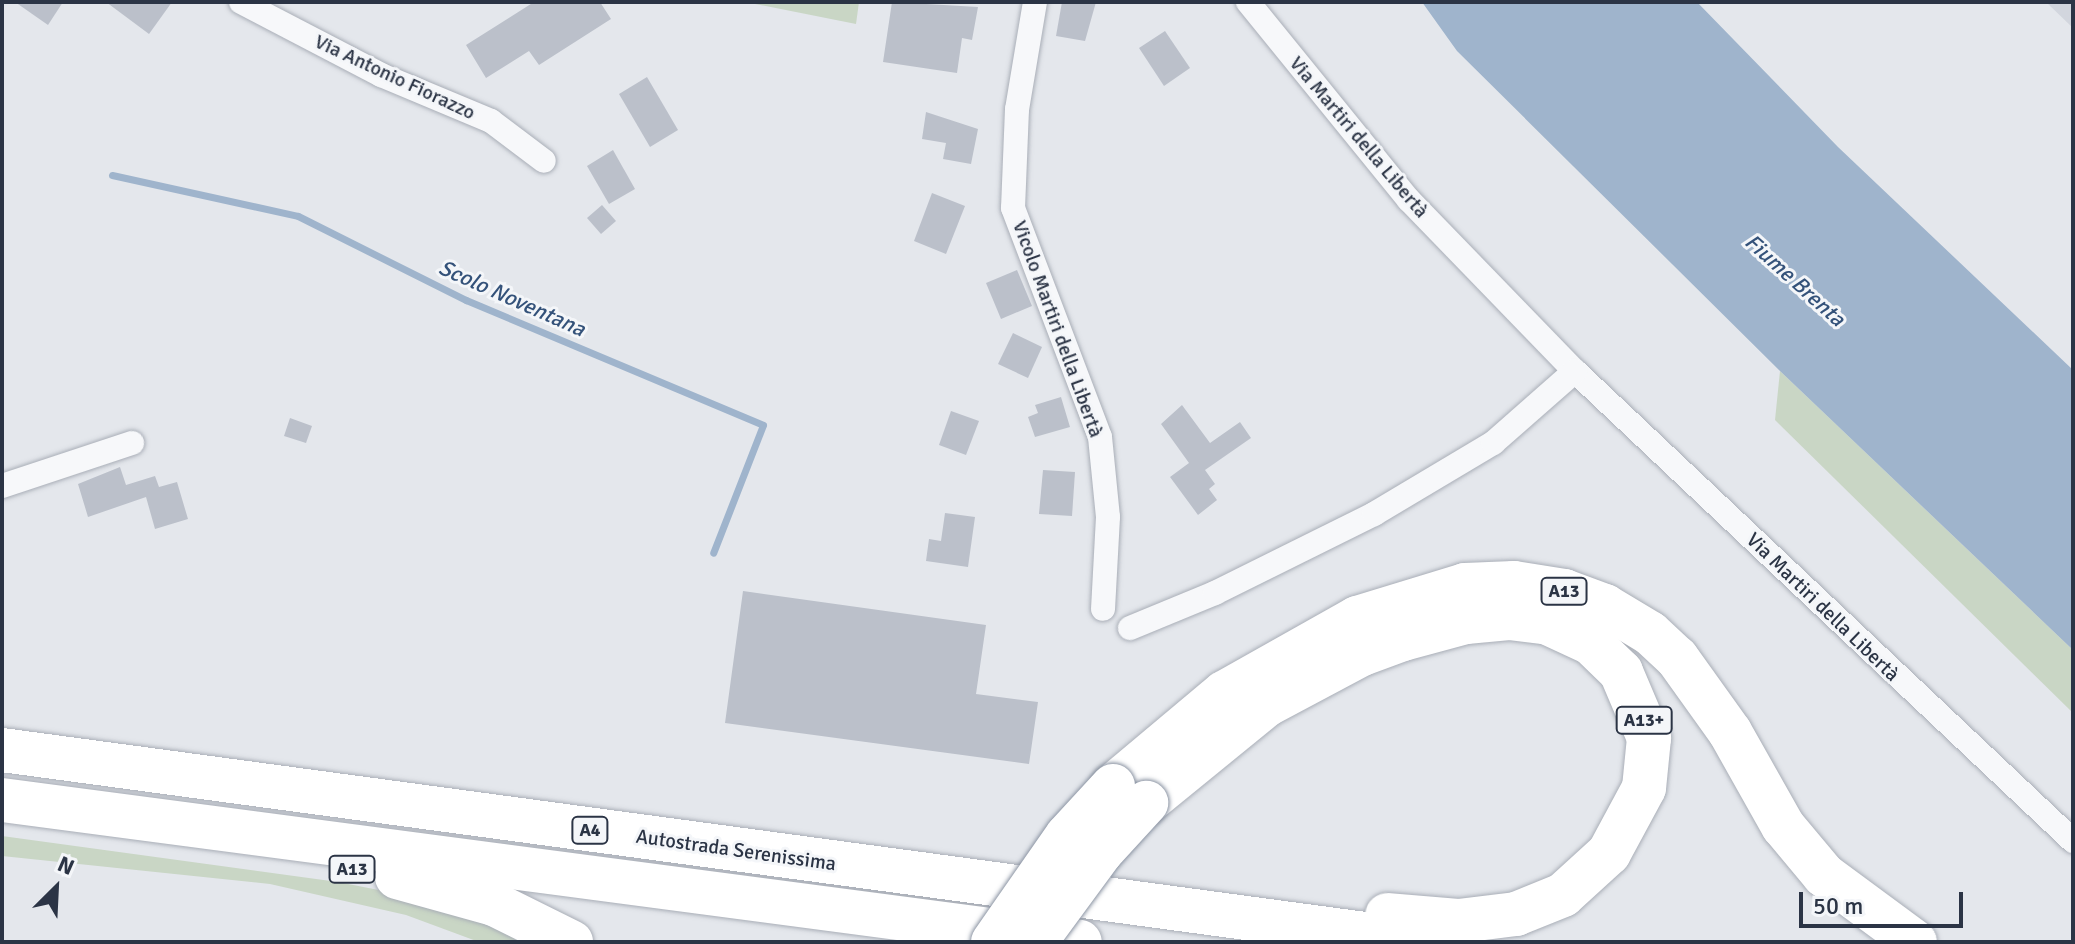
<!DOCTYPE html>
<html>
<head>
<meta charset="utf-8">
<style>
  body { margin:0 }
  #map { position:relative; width:2075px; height:944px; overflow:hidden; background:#e4e7ec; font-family:Signika,sans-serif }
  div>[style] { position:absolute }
  .built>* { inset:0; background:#d2d6de }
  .green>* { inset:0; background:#c9d6c5 }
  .water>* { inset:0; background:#9fb4cc }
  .stream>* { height:7px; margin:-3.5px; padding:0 3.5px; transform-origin:3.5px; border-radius:3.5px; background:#9fb4cc }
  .building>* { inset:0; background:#bbc0ca }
  .roads { filter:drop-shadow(0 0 2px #a9aeb7) drop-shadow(0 0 2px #a9aeb7) }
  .minor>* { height:24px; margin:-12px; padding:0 12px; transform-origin:12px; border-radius:12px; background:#f7f8fa }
  .motorway>* { height:44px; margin:-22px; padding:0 22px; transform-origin:22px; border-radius:22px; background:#fff }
  .bridges { filter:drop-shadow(0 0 2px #8b94a3) drop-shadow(0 0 2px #8b94a3) }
  .motorway-bridge>* { height:44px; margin:-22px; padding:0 22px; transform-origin:22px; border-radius:22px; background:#fff }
  span { translate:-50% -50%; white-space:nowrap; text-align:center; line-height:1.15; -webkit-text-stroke:6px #f4f6f9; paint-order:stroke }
  .shield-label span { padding:2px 6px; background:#f4f6f9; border:2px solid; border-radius:6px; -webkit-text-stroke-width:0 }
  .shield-label { font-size:18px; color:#2b3445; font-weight:700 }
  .street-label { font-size:20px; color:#2b3445 }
  .water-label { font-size:22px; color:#34527a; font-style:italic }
  .frame { position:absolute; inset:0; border:4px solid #2b3445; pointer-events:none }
  .north { position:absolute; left:16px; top:848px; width:80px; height:80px; -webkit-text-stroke:6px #f4f6f9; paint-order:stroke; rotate:24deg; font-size:22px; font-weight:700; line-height:32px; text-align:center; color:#2b3445 }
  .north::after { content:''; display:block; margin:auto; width:28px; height:36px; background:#2b3445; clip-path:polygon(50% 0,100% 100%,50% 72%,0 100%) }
  .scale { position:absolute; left:1799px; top:892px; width:164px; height:36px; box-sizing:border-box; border:4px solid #2b3445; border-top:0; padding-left:10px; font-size:24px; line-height:28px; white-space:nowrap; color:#2b3445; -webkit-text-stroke:6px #f4f6f9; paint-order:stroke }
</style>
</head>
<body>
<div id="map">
  <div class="built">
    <i style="clip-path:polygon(2046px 2px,2073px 2px,2073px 28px)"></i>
  </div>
  <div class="green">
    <i style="clip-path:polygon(745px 2px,859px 2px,856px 24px)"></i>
    <i style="clip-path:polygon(1780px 371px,2073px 650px,2073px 713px,1775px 420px)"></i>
    <i style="clip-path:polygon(2px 836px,338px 882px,409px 896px,518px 931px,514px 942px,479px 942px,406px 915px,270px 884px,2px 856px)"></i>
  </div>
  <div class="water">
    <i style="clip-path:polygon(1422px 2px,1697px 2px,1838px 147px,2073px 370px,2073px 650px,1780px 371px,1457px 51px)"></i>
  </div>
  <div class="stream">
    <i style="left:112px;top:175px;width:190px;rotate:12.4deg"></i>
    <i style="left:298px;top:216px;width:188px;rotate:26.6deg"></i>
    <i style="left:466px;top:300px;width:322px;rotate:22.8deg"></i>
    <i style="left:763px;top:425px;width:137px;rotate:111.3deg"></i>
  </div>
  <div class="building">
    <i style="clip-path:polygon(15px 2px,63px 2px,48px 25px)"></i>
    <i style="clip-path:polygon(106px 2px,172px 2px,149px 34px)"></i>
    <i style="clip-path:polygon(534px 2px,600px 2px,611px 19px,539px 65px,529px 51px,486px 78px,466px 45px)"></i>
    <i style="clip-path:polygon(892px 2px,978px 7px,972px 40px,962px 38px,957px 73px,883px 62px)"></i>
    <i style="clip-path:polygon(1062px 2px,1096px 2px,1085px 41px,1056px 36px)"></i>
    <i style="clip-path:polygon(1165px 31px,1190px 68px,1164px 86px,1139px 48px)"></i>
    <i style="clip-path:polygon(647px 77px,678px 130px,650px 147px,619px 94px)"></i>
    <i style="clip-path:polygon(926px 112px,978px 129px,971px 164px,943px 159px,946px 143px,922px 139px)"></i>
    <i style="clip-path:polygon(613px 150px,635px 189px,609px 204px,587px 166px)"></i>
    <i style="clip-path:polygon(932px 193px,965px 206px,946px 254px,914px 241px)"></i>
    <i style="clip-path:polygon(602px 205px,616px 221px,601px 234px,587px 218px)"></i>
    <i style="clip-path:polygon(1017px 270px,1032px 306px,1001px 319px,986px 283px)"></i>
    <i style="clip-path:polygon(1013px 333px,1042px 347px,1028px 378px,998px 364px)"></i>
    <i style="clip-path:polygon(1061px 397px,1070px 427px,1035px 437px,1028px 417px,1038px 413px,1035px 405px)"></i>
    <i style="clip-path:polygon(1182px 405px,1210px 443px,1240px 422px,1251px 438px,1205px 470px,1215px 484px,1209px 489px,1217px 500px,1198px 515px,1170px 477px,1189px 463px,1161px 424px)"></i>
    <i style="clip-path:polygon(951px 411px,979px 421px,966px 455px,939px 445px)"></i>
    <i style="clip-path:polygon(290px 418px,312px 426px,306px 443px,284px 436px)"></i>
    <i style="clip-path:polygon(120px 467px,126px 485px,155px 476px,159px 487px,177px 482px,188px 519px,155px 529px,146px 497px,88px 517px,78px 484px)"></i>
    <i style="clip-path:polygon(1043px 470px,1075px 472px,1072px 516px,1039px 514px)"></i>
    <i style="clip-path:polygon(945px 513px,975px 517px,968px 567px,926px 561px,929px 539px,941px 541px)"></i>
    <i style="clip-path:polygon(743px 591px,986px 625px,976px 694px,1038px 702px,1029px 764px,725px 723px)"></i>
  </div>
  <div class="roads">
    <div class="minor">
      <i style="left:241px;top:2px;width:158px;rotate:27.5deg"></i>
      <i style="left:381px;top:75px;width:119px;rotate:22.7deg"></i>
      <i style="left:491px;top:121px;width:66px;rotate:37deg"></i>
      <i style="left:1035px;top:2px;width:109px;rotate:99.5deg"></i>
      <i style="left:1017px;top:109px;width:99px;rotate:92.3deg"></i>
      <i style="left:1013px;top:208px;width:245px;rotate:69.2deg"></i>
      <i style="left:1100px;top:437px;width:80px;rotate:84.3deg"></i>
      <i style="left:1108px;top:517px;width:92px;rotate:93.1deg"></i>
      <i style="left:1248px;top:2px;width:255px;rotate:50.9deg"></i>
      <i style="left:1409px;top:200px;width:238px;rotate:45.9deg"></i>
      <i style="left:1575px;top:371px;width:685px;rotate:43.34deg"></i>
      <i style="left:2px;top:486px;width:137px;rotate:-18.3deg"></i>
      <i style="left:1130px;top:628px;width:92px;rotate:-22.4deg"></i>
      <i style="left:1215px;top:593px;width:178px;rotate:-26.4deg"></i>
      <i style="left:1374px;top:514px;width:139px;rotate:-30.8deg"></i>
      <i style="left:1493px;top:443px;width:109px;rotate:-41.3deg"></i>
    </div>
    <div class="motorway">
      <i style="left:2px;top:750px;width:1434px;rotate:7.69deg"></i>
      <i style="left:1113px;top:786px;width:145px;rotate:-40deg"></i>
      <i style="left:1224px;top:693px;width:153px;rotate:-29.4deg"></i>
      <i style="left:1357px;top:618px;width:113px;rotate:-17deg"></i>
      <i style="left:1465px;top:585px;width:49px;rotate:-2.3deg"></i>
      <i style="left:1514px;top:583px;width:51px;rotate:9.1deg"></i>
      <i style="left:1564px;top:591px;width:44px;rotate:20.1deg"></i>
      <i style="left:1605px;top:606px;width:52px;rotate:31deg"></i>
      <i style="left:1650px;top:633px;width:37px;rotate:43deg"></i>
      <i style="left:1677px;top:658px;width:91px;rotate:54.4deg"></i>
      <i style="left:1730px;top:732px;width:108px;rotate:60.6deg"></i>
      <i style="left:1783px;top:826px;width:64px;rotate:50.1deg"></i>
      <i style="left:1824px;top:875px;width:113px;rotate:36.4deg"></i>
      <i style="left:2px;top:800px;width:1087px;rotate:7.5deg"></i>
      <i style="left:1146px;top:803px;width:155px;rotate:-39.2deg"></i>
      <i style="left:1266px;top:705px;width:109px;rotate:-28deg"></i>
      <i style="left:1362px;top:654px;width:44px;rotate:-20.1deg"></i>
      <i style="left:1403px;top:639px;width:65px;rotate:-15.1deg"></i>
      <i style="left:1466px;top:622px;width:43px;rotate:-5.3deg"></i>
      <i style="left:1509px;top:618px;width:39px;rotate:7deg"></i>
      <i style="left:1548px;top:623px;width:47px;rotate:24.9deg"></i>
      <i style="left:1591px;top:643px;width:42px;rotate:44deg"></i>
      <i style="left:1621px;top:672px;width:72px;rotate:67deg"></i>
      <i style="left:1649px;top:738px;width:50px;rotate:95.7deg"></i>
      <i style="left:1644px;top:788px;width:74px;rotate:118.3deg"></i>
      <i style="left:1609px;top:853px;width:62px;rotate:137.6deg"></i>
      <i style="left:1563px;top:895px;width:51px;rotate:158deg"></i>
      <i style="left:1516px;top:914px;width:56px;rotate:172.9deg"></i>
      <i style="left:1460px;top:921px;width:73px;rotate:-175.3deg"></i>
      <i style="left:397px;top:877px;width:101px;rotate:15.6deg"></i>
      <i style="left:494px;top:904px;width:86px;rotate:26.3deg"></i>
    </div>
  </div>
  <div class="bridges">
    <div class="motorway-bridge">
      <i style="left:993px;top:942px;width:129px;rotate:-55.1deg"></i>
      <i style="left:1067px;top:836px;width:68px;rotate:-47.4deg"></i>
      <i style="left:1035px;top:942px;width:112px;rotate:-53.7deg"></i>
      <i style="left:1101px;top:852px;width:67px;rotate:-47.4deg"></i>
    </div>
  </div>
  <div class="shield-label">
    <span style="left:1564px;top:591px">A13</span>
    <span style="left:1644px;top:720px">A13+</span>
    <span style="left:590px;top:830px">A4</span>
    <span style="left:352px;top:869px">A13</span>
  </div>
  <div class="street-label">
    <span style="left:395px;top:77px;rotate:25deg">Via Antonio Fiorazzo</span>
    <span style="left:1359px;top:137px;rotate:50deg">Via Martiri della Libertà</span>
    <span style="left:1058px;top:329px;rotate:70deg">Vicolo Martiri della Libertà</span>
    <span style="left:1823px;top:607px;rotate:44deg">Via Martiri della Libertà</span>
    <span style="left:736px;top:850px;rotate:8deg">Autostrada Serenissima</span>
  </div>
  <div class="water-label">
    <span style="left:1795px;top:280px;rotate:42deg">Fiume Brenta</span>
    <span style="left:512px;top:298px;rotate:24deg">Scolo Noventana</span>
  </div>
  <div class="frame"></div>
  <div class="north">N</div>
  <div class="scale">50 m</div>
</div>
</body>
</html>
